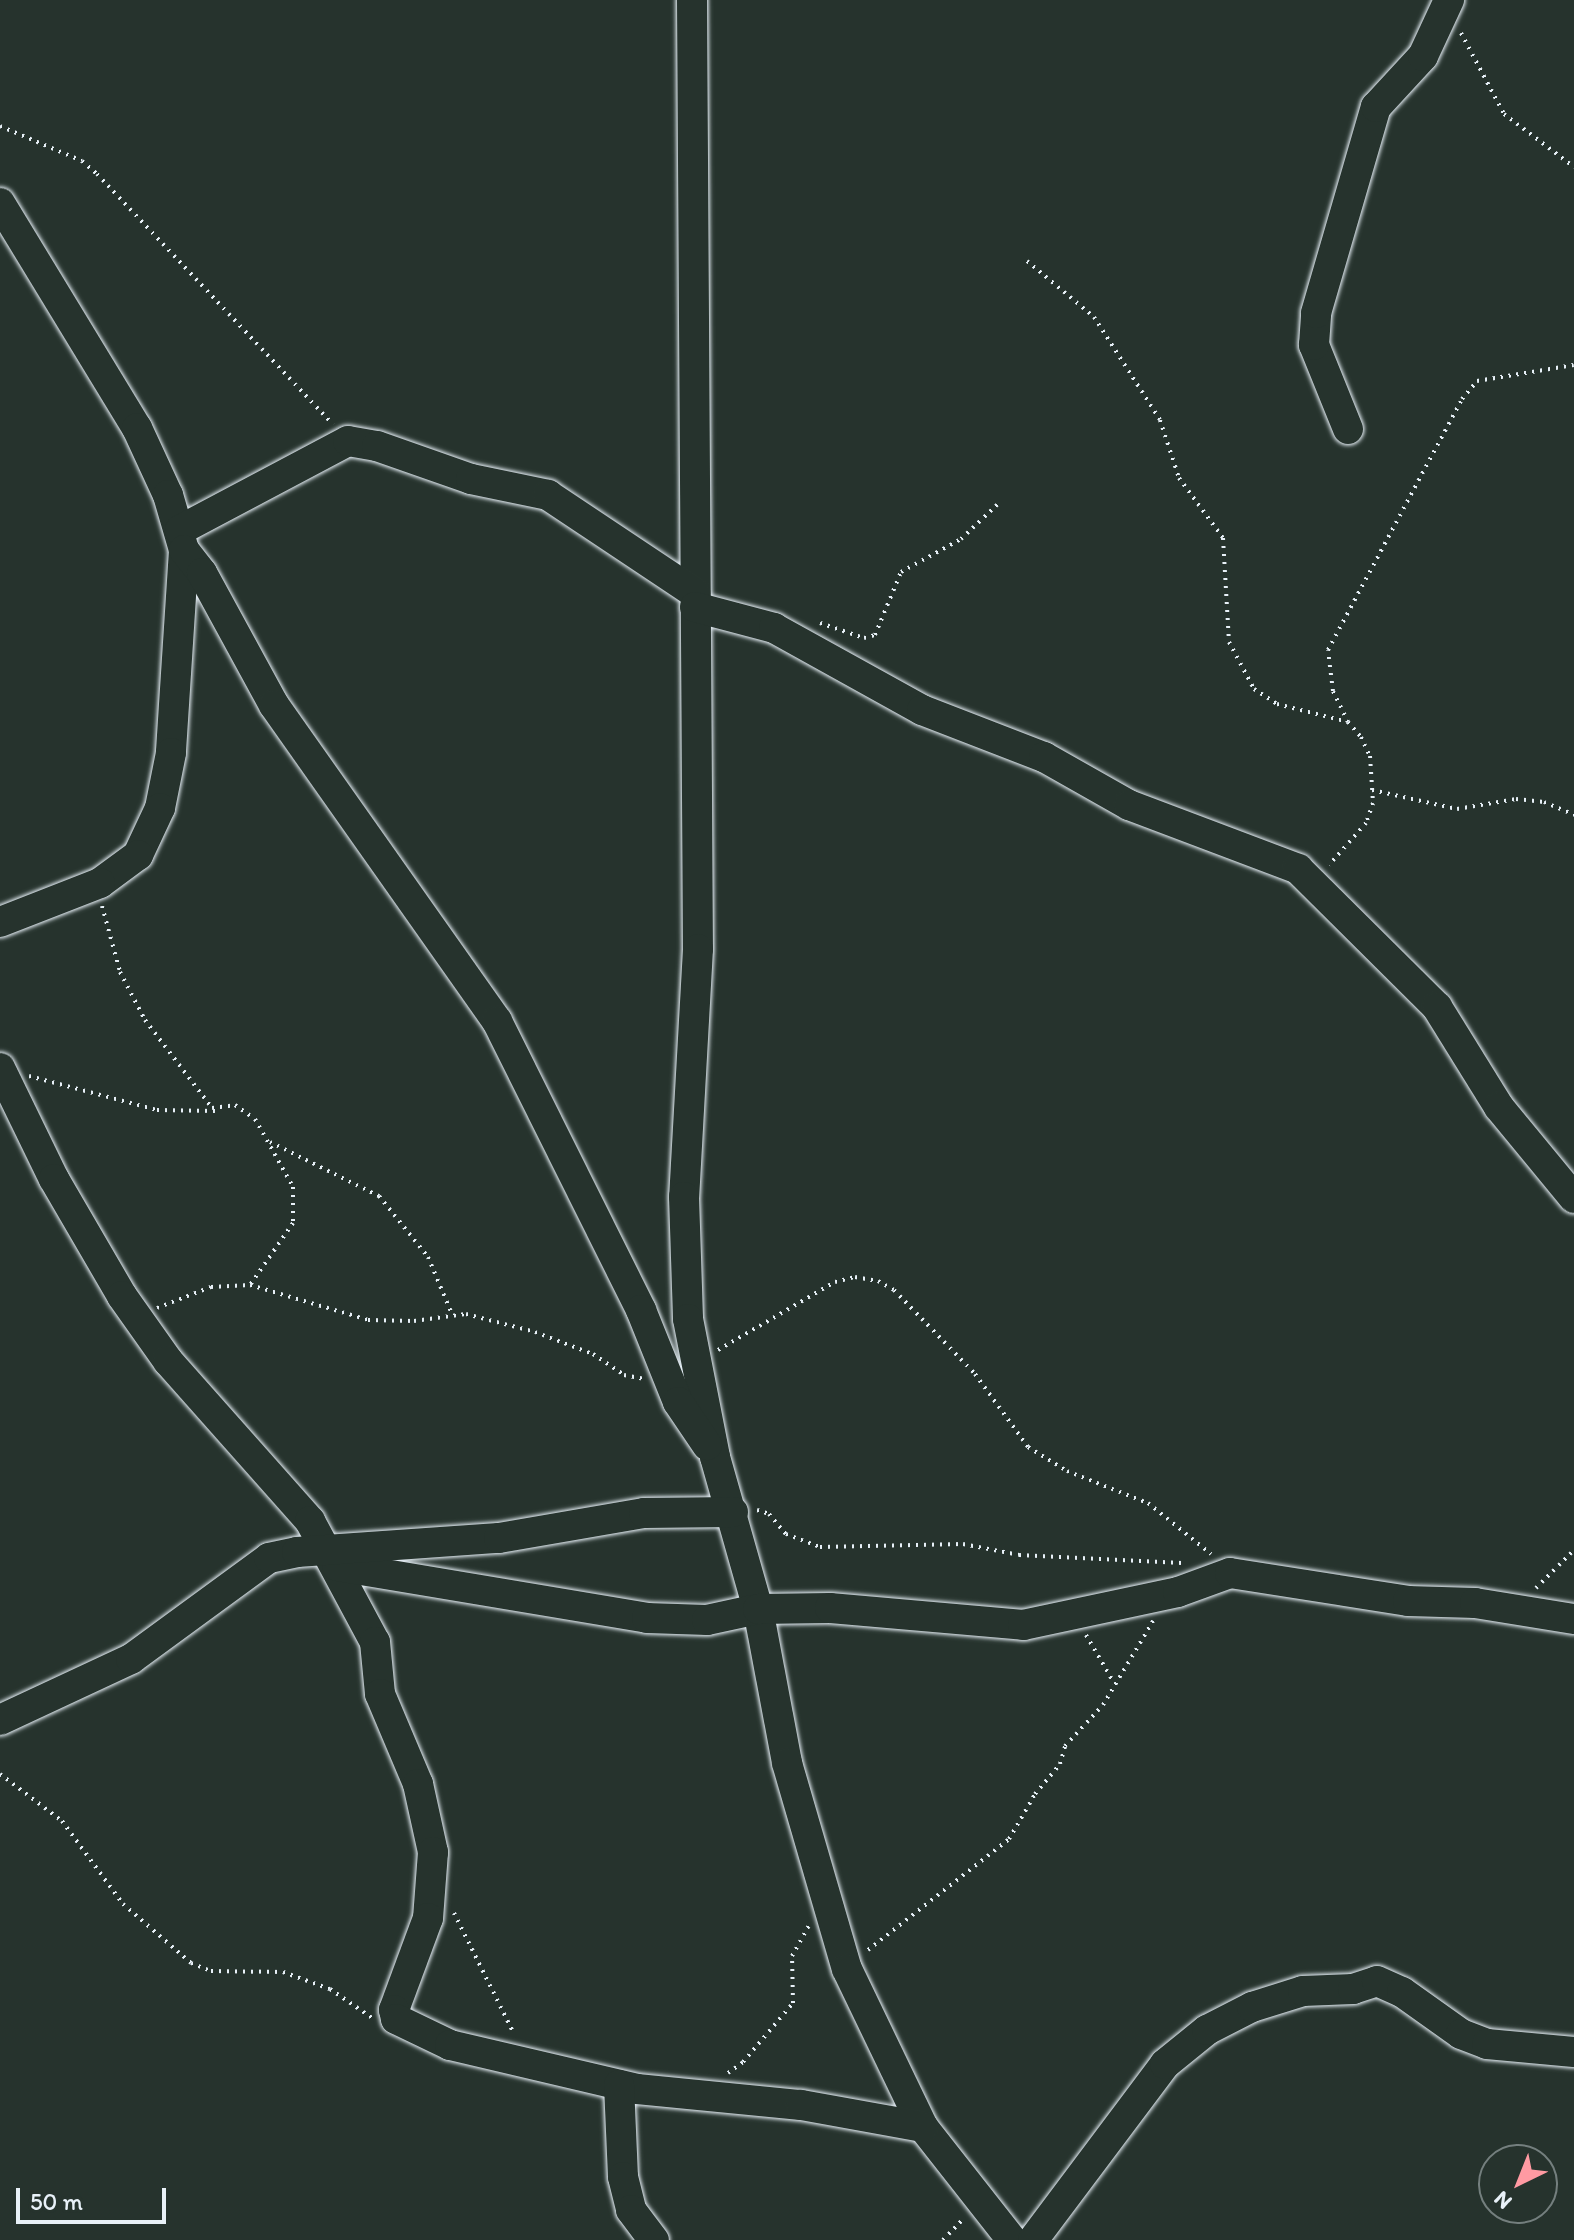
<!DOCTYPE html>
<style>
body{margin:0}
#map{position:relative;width:1574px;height:2240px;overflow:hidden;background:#26332d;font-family:Itim,sans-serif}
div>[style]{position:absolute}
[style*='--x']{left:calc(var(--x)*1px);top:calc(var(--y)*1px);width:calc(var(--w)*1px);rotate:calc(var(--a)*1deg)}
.path>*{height:4px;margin-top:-2px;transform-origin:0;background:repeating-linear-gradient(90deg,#e8f1f8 0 2px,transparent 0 8px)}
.roads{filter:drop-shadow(0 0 2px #e8f1f8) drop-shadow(0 0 2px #e8f1f8)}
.minor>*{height:30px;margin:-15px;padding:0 15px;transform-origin:15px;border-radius:15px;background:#26332d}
span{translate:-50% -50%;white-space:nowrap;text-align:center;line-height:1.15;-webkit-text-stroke:7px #26332d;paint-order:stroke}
.north{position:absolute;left:1478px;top:2144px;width:80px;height:80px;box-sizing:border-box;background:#26332d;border:2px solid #747f7e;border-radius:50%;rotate:223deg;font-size:22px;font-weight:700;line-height:32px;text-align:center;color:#e8f1f8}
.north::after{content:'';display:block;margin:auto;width:28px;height:36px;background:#ff9aa2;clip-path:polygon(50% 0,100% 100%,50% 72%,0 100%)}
.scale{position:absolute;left:16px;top:2188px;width:150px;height:36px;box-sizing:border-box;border:4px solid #e8f1f8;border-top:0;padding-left:10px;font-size:24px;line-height:28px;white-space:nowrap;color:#e8f1f8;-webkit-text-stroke:6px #26332d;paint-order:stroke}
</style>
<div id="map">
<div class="path">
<i style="--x:1461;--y:33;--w:92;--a:62"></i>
<i style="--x:1504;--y:114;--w:88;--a:37.1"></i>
<i style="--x:0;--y:126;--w:89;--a:23.1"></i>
<i style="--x:82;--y:161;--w:20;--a:41"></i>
<i style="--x:97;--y:174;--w:344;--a:46.7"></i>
<i style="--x:1027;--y:261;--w:87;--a:39.9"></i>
<i style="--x:1094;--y:317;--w:122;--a:57.3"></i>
<i style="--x:1160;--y:420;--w:61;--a:71.9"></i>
<i style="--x:1179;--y:478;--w:74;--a:53.7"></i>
<i style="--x:1223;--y:538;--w:104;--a:86.7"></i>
<i style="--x:1229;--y:642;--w:53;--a:62"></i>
<i style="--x:1254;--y:689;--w:27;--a:33"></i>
<i style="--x:1277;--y:704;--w:73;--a:14.2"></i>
<i style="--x:1348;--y:722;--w:20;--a:49"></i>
<i style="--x:1361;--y:737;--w:21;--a:65"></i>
<i style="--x:1370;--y:756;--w:47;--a:86.3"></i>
<i style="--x:1373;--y:803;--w:21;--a:109"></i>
<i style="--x:1366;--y:823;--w:56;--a:131.4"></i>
<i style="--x:820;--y:623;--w:46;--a:18.8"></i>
<i style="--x:864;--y:638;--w:11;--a:-15"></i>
<i style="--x:875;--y:635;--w:68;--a:-67.6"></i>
<i style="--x:901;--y:572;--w:68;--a:-28.8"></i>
<i style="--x:961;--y:539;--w:52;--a:-43.5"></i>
<i style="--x:1348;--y:722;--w:34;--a:-116"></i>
<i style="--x:1333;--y:691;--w:41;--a:-97"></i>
<i style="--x:1328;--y:650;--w:285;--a:-61.9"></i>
<i style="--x:1462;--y:399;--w:23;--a:-50"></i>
<i style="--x:1477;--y:381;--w:98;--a:-9.4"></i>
<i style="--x:1372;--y:790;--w:87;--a:12.6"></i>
<i style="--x:1457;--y:809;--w:60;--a:-9.6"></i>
<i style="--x:1516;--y:799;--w:28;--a:6"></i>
<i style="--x:1544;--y:802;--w:33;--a:23"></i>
<i style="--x:102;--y:906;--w:68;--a:74.7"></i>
<i style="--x:120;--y:972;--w:54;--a:62.5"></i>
<i style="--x:145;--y:1020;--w:111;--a:52.7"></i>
<i style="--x:212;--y:1108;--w:23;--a:-7"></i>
<i style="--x:235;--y:1105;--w:24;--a:35"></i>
<i style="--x:255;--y:1119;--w:78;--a:60.8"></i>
<i style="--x:293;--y:1187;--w:36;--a:90"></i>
<i style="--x:293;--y:1223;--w:75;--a:124.7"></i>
<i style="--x:29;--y:1076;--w:132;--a:14.9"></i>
<i style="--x:157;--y:1110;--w:58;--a:1"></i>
<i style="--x:270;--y:1142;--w:122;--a:26.4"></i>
<i style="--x:379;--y:1196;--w:78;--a:51.2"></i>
<i style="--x:428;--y:1257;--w:62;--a:67.2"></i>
<i style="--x:157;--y:1308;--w:58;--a:-21.3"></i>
<i style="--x:211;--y:1287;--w:39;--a:-3"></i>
<i style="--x:250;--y:1285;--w:123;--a:16.5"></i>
<i style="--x:368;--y:1320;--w:46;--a:1.2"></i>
<i style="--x:414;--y:1321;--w:52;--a:-7.7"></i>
<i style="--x:466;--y:1314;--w:71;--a:14.6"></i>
<i style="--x:535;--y:1332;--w:62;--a:20.8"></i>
<i style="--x:593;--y:1354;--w:37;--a:34"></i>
<i style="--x:624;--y:1375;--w:21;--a:11"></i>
<i style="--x:718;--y:1350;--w:135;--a:-30.2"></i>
<i style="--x:835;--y:1282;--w:21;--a:-14"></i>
<i style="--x:855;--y:1277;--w:23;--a:10"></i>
<i style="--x:878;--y:1281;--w:18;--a:29"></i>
<i style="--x:894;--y:1290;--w:117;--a:46"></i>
<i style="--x:975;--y:1374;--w:90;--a:54"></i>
<i style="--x:1028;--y:1447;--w:46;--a:31.6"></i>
<i style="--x:1067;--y:1471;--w:87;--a:21.6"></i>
<i style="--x:1148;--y:1503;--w:81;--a:39"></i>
<i style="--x:757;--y:1510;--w:13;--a:18"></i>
<i style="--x:769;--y:1514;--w:26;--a:50"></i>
<i style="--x:786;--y:1534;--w:36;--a:21"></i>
<i style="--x:820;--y:1547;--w:143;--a:-1.2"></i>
<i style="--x:963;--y:1544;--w:57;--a:11.1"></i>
<i style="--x:1019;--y:1555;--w:163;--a:2.8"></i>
<i style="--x:1536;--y:1588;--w:54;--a:-45"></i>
<i style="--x:1086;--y:1635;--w:56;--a:59.7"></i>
<i style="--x:0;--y:1774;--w:78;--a:37.2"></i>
<i style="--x:62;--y:1821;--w:103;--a:53.7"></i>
<i style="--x:123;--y:1904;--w:90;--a:40.9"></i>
<i style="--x:191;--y:1963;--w:22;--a:22"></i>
<i style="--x:211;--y:1971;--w:72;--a:0.8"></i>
<i style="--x:283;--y:1972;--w:50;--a:19.9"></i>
<i style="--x:330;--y:1989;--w:51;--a:34.6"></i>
<i style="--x:454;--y:1913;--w:135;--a:63.6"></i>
<i style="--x:868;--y:1950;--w:179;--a:-38.2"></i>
<i style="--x:1009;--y:1839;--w:52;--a:-60"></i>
<i style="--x:1035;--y:1794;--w:39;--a:-50"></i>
<i style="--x:1060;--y:1764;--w:19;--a:-74"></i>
<i style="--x:1065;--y:1746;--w:56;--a:-47.2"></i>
<i style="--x:1103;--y:1705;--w:98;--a:-59.2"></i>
<i style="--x:728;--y:2073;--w:19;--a:-36"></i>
<i style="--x:743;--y:2062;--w:77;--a:-49.7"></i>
<i style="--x:793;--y:2003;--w:47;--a:-91.2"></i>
<i style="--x:792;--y:1956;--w:35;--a:-61"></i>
<i style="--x:943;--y:2240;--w:30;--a:-46"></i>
</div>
<div class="roads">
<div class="minor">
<i style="--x:692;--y:0;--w:949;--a:89.64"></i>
<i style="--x:698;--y:949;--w:248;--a:93.2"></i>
<i style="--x:684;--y:1197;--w:122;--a:88.1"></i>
<i style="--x:688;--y:1319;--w:141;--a:78.9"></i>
<i style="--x:715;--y:1457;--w:158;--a:74.2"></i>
<i style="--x:758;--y:1609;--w:157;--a:79.3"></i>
<i style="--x:787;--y:1763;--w:215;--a:73.8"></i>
<i style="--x:847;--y:1969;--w:175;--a:64.3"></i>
<i style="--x:923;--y:2127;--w:144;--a:51.8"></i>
<i style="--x:0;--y:203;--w:263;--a:58.7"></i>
<i style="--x:137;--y:428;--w:74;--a:65.2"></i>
<i style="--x:168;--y:495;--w:57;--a:73.8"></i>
<i style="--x:184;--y:550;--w:203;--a:93.7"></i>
<i style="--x:171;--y:753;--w:56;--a:101.3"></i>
<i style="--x:160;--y:808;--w:52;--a:115.1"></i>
<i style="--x:138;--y:855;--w:47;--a:143.6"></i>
<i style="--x:100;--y:883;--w:107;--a:158.7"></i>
<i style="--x:1348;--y:429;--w:91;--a:-112"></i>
<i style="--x:1314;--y:345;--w:32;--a:-86"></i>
<i style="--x:1316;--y:313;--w:215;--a:-73.8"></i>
<i style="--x:1376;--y:107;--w:69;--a:-47.3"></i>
<i style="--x:1423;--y:56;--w:62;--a:-65.1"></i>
<i style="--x:180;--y:530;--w:190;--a:-27.9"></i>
<i style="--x:348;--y:441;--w:29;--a:10"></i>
<i style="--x:377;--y:446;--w:100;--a:19.3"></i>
<i style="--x:471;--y:479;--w:79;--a:11.7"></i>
<i style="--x:548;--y:495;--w:177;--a:33.7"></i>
<i style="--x:184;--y:550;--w:29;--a:52"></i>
<i style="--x:202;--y:573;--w:150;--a:61.4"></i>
<i style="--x:274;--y:705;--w:387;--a:54.8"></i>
<i style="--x:497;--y:1021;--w:323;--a:63.5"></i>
<i style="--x:641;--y:1310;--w:99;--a:68.1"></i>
<i style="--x:678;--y:1402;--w:52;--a:56"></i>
<i style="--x:695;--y:607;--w:82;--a:14.9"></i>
<i style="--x:774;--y:628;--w:169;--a:29"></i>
<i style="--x:922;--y:710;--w:131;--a:21.1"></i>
<i style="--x:1044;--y:757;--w:98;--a:29.5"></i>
<i style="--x:1129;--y:805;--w:181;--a:20.7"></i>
<i style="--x:1298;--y:869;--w:196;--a:44.8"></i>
<i style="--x:1437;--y:1007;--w:118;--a:58.2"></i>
<i style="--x:1499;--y:1107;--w:118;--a:50.5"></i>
<i style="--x:0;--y:1068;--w:123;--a:64.1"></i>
<i style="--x:54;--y:1179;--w:135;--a:59.8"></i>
<i style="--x:122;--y:1296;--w:80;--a:54.7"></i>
<i style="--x:168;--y:1361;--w:214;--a:48.4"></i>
<i style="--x:310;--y:1521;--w:137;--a:61.8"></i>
<i style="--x:375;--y:1642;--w:52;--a:84.5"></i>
<i style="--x:380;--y:1694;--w:98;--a:67.1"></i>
<i style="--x:418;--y:1784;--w:70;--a:77.6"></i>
<i style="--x:433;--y:1852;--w:66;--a:94.3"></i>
<i style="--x:428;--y:1918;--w:98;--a:110.3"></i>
<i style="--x:394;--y:2010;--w:9;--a:77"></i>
<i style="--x:396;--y:2019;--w:60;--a:25.7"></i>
<i style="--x:450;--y:2045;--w:192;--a:13.2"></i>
<i style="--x:637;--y:2089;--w:165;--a:5.6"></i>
<i style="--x:801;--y:2105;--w:124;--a:10.2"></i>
<i style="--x:337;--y:1566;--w:314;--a:9.5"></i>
<i style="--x:647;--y:1618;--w:60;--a:1.9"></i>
<i style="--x:707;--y:1620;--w:52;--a:-12.2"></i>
<i style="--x:758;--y:1609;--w:72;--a:-0.8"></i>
<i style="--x:830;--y:1608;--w:194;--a:5"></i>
<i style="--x:1023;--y:1625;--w:158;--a:-12"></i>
<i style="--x:1178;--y:1592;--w:55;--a:-20.1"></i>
<i style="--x:1230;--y:1573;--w:180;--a:8.9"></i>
<i style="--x:1408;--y:1601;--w:67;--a:1.7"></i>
<i style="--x:1475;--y:1603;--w:100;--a:9.2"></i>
<i style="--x:0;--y:1720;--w:145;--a:-25"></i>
<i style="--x:131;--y:1659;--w:171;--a:-36.2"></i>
<i style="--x:269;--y:1558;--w:29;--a:-12"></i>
<i style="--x:297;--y:1552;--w:202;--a:-4"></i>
<i style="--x:499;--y:1538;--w:147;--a:-9.8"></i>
<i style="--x:644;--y:1513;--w:89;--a:-0.6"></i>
<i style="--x:619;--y:2085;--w:92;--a:87.5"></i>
<i style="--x:623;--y:2177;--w:34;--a:76"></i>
<i style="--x:631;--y:2210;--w:38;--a:53"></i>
<i style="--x:1033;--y:2240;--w:220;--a:-53.1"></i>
<i style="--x:1165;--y:2064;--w:54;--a:-39"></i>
<i style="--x:1207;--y:2030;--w:51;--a:-27.1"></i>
<i style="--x:1252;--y:2007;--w:53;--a:-17.4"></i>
<i style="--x:1303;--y:1991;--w:50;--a:-2.3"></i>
<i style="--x:1353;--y:1989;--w:25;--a:-18"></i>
<i style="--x:1377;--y:1981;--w:27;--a:24"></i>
<i style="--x:1402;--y:1992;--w:72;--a:35.4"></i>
<i style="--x:1461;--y:2034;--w:28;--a:21"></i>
<i style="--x:1487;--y:2044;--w:87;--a:5.3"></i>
</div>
</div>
<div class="north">N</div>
<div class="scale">50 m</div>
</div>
